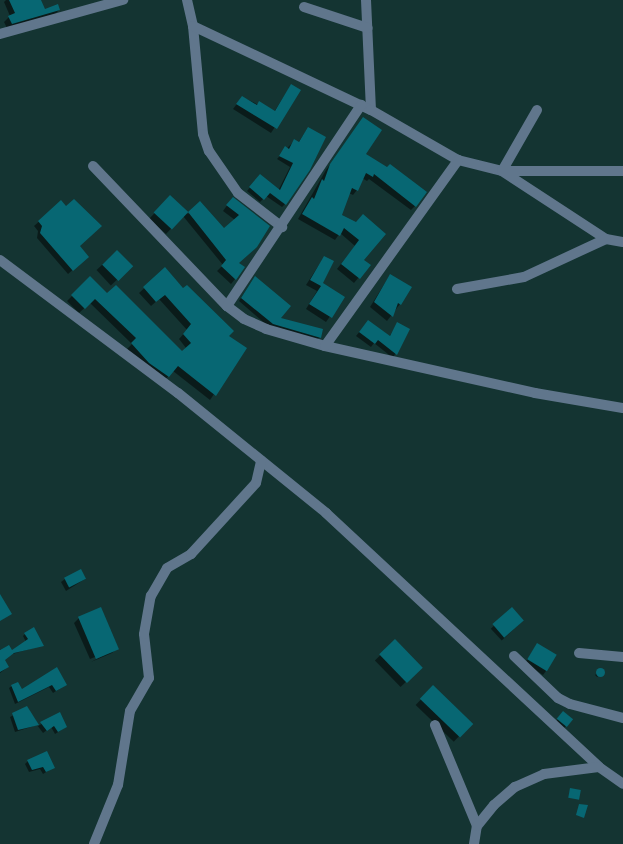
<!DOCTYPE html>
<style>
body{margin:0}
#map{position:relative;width:623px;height:844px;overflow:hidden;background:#143432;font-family:"PT Sans",sans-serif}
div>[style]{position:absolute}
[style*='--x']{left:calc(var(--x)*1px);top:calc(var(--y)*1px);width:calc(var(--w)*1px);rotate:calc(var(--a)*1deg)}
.shadow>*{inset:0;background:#0007;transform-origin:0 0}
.building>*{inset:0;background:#076773;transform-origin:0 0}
.round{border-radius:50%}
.street>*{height:10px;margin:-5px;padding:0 5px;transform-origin:5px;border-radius:5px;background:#60768c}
span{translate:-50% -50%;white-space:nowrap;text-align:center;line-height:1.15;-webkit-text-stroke:5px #092a28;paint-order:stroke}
</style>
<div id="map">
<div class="shadow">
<i style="clip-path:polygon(6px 0,40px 0,44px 10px,59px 10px,54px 15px,7px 28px,4px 22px,10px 16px,4px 2px)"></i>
<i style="clip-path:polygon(291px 85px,299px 90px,271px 133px,233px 109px,242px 97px,274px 112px)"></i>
<i style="clip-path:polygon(363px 119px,364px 154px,415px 206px,411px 210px,369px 179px,367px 181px,362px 178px,357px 190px,353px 195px,349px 193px,341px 215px,355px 224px,363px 216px,362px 260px,369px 265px,354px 283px,337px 269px,355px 246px,340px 233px,335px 240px,298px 219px,326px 170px)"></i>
<i style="clip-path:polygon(308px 128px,285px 204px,282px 207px,266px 196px,260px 202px,247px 191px,257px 179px,278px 191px,290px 167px,277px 159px,294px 141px,298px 143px)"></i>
<i style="clip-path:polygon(170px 197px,188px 214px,200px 202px,224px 230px,235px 220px,223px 211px,228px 204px,268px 227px,238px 263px,235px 279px,231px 284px,217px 271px,223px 265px,183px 216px,166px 234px,149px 219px)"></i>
<i style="clip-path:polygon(61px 202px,83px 261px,68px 274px,37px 238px,38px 231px,34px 226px)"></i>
<i style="left:117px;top:251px;width:21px;height:28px;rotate:47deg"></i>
<i style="clip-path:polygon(324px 257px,321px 284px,343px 298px,326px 322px,306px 309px,317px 291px,306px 285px)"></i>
<i style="clip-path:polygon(165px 269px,228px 337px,245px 348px,210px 400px,173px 371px,163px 382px,144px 368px,127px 349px,132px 344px,90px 303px,79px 313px,67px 301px,90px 278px,107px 295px,182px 352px,186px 348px,179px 339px,187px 330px,159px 299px,151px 306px,139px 293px)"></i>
<i style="clip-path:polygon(390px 275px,400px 304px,387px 321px,370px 307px)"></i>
<i style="clip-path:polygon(252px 281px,279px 318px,320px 337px,316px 340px,269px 327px,239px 301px)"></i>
<i style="clip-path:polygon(397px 324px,408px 329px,393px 358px,374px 343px,371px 347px,356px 336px,365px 325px,389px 337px)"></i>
<i style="clip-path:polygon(65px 579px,85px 579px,66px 591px,61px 582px)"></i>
<i style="left:512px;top:609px;width:16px;height:29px;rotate:47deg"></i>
<i style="clip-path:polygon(79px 618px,117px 648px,112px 653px,91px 662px,113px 650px,90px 659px,74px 623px)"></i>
<i style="clip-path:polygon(25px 634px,43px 645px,9px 655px,4px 660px,8px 667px,0 673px,0 650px,8px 646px,11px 652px,26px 642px,23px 636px)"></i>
<i style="left:395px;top:641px;width:37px;height:28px;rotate:46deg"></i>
<i style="clip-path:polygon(537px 644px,546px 671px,543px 675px,525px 663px)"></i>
<i style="clip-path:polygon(56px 669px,62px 687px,53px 693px,49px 687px,15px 704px,9px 688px,12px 686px,22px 691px)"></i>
<i style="clip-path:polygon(600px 670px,603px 673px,597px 677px,595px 675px)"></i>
<i style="left:433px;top:687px;width:53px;height:25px;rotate:44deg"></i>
<i style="clip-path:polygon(27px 708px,38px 726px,59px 714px,66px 727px,55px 734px,51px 727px,43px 733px,37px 725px,15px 732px,10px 717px)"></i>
<i style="clip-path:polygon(560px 716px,566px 726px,562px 730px,555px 723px)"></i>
<i style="clip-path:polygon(28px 761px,54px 767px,43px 774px,40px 769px,29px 772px,25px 764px)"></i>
</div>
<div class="building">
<i style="clip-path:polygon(9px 0,41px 0,45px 9px,58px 4px,60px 10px,12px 24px,8px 16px,15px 13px)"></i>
<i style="clip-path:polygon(291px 84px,301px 90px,277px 129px,236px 104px,242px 96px,257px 105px,259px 101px,275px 111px)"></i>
<i style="clip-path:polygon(363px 117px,382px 130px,366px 154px,387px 167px,390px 164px,427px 192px,416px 207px,374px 174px,373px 177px,366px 173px,358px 191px,352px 188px,342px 215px,356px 222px,363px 214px,386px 234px,364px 260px,371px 265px,360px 279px,341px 264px,359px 240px,344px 228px,340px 236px,302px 214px,312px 197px,314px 199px,322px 179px,324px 181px,330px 164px)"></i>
<i style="clip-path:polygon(308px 127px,326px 137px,310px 170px,286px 205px,270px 193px,264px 200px,249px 187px,260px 174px,280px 190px,293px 163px,279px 156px,285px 146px,289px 149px,294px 139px,299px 142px)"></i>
<i style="left:170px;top:195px;width:25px;height:24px;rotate:43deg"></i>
<i style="clip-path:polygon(233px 197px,270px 226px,257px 247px,239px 263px,245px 267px,236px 280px,221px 266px,226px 260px,188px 212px,200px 201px,224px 228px,239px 215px,226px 205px)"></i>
<i style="clip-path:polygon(74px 199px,102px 226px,80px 246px,89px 257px,73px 271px,40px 233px,42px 226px,38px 221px,61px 200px,66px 206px)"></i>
<i style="left:117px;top:250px;width:23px;height:21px;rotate:45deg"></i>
<i style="clip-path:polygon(324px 256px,334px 261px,323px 283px,345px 297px,332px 318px,309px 304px,321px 286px,310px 280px)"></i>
<i style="clip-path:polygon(165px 267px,183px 288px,187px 285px,234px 331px,229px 336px,247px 348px,216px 396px,178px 366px,169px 377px,149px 363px,131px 343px,136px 338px,95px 299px,85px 309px,71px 295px,90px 276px,107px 293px,116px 285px,182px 351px,191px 343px,183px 334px,191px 324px,165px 295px,156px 302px,143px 287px)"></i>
<i style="clip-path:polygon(390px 274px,412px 287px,401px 305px,398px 303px,393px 317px,374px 302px)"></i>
<i style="clip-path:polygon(255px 276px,291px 306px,281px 318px,323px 329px,321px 338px,273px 324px,241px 298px)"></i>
<i style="clip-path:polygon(368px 320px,390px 336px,397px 322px,410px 329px,397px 355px,378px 340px,375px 344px,359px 332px)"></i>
<i style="left:81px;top:569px;width:11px;height:19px;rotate:63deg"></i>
<i style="clip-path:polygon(0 594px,12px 614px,0 621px)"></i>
<i style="left:101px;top:607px;width:46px;height:25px;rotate:67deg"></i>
<i style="left:512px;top:607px;width:18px;height:26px;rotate:49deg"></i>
<i style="clip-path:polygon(34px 627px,44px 646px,14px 653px,5px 660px,9px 667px,0 672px,0 650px,9px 645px,12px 650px,28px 639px,24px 633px)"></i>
<i style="left:395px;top:639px;width:40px;height:22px;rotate:46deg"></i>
<i style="left:537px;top:643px;width:23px;height:19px;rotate:31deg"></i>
<i style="clip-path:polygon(57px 667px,67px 685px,56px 691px,52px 685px,18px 702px,11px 685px,18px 682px,22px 689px)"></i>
<i class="round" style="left:595.5px;top:667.5px;width:9px;height:9px"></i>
<i style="left:433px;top:685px;width:56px;height:19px;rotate:44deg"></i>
<i style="clip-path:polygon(27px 706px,39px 725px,18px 730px,12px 713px)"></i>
<i style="left:563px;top:711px;width:13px;height:10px;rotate:39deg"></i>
<i style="clip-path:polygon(60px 712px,67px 727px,58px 732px,54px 726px,47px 731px,40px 722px)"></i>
<i style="clip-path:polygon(47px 751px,55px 768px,46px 772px,43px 767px,32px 770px,27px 760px)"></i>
<i style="left:570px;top:788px;width:11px;height:10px;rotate:10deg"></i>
<i style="clip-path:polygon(579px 804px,588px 805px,584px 818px,576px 815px)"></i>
</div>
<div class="street">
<i style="--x:187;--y:0;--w:27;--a:77"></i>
<i style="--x:193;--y:26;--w:108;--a:84.7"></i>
<i style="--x:203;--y:134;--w:18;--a:71"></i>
<i style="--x:209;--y:151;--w:51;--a:55.4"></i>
<i style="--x:238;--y:193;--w:56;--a:37.7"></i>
<i style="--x:366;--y:0;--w:110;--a:87.4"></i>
<i style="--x:304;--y:7;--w:67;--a:18.2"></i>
<i style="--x:193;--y:26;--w:197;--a:25.3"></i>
<i style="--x:371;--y:110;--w:100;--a:29.9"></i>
<i style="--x:458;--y:160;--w:45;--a:14"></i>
<i style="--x:502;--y:171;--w:124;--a:33.2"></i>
<i style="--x:606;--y:239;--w:17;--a:10"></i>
<i style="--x:0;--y:34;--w:128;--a:-15.5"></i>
<i style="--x:537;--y:110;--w:70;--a:119.8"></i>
<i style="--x:502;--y:171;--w:121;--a:0"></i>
<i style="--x:93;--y:166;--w:194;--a:46.3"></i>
<i style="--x:227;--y:306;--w:21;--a:37"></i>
<i style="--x:244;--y:319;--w:24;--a:24"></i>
<i style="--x:266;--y:329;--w:61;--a:16.1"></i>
<i style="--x:325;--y:346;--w:215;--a:12.6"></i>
<i style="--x:535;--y:393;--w:89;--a:9.7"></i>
<i style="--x:0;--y:260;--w:222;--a:36.8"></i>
<i style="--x:178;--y:393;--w:191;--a:39"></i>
<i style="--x:326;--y:513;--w:373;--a:42.9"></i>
<i style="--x:599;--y:767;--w:29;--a:35"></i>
<i style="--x:457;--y:289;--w:68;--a:-10.2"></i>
<i style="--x:524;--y:277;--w:90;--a:-24.9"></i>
<i style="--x:227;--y:306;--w:242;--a:-56.3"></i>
<i style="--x:325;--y:346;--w:229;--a:-54.4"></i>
<i style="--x:579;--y:653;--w:44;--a:5.2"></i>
<i style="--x:514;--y:656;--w:61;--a:43.7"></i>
<i style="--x:558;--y:698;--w:13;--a:27"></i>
<i style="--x:570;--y:704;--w:55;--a:14.8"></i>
<i style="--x:435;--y:725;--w:109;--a:67.4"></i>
<i style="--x:94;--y:844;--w:64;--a:-67.9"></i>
<i style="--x:118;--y:785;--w:75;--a:-80.8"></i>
<i style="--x:130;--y:711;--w:38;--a:-60"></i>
<i style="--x:149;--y:678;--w:44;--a:-96.5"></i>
<i style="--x:144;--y:634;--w:39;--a:-80"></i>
<i style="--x:151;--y:596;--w:32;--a:-60"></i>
<i style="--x:167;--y:568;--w:28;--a:-30"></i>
<i style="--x:191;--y:554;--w:96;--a:-47.5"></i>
<i style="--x:256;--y:483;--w:23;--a:-77"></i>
<i style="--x:474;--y:844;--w:18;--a:-81"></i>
<i style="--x:477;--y:826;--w:27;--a:-51"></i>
<i style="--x:494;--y:805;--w:28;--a:-41"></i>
<i style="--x:515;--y:787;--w:32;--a:-24"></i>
<i style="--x:544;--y:774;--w:55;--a:-7.3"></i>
</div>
</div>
